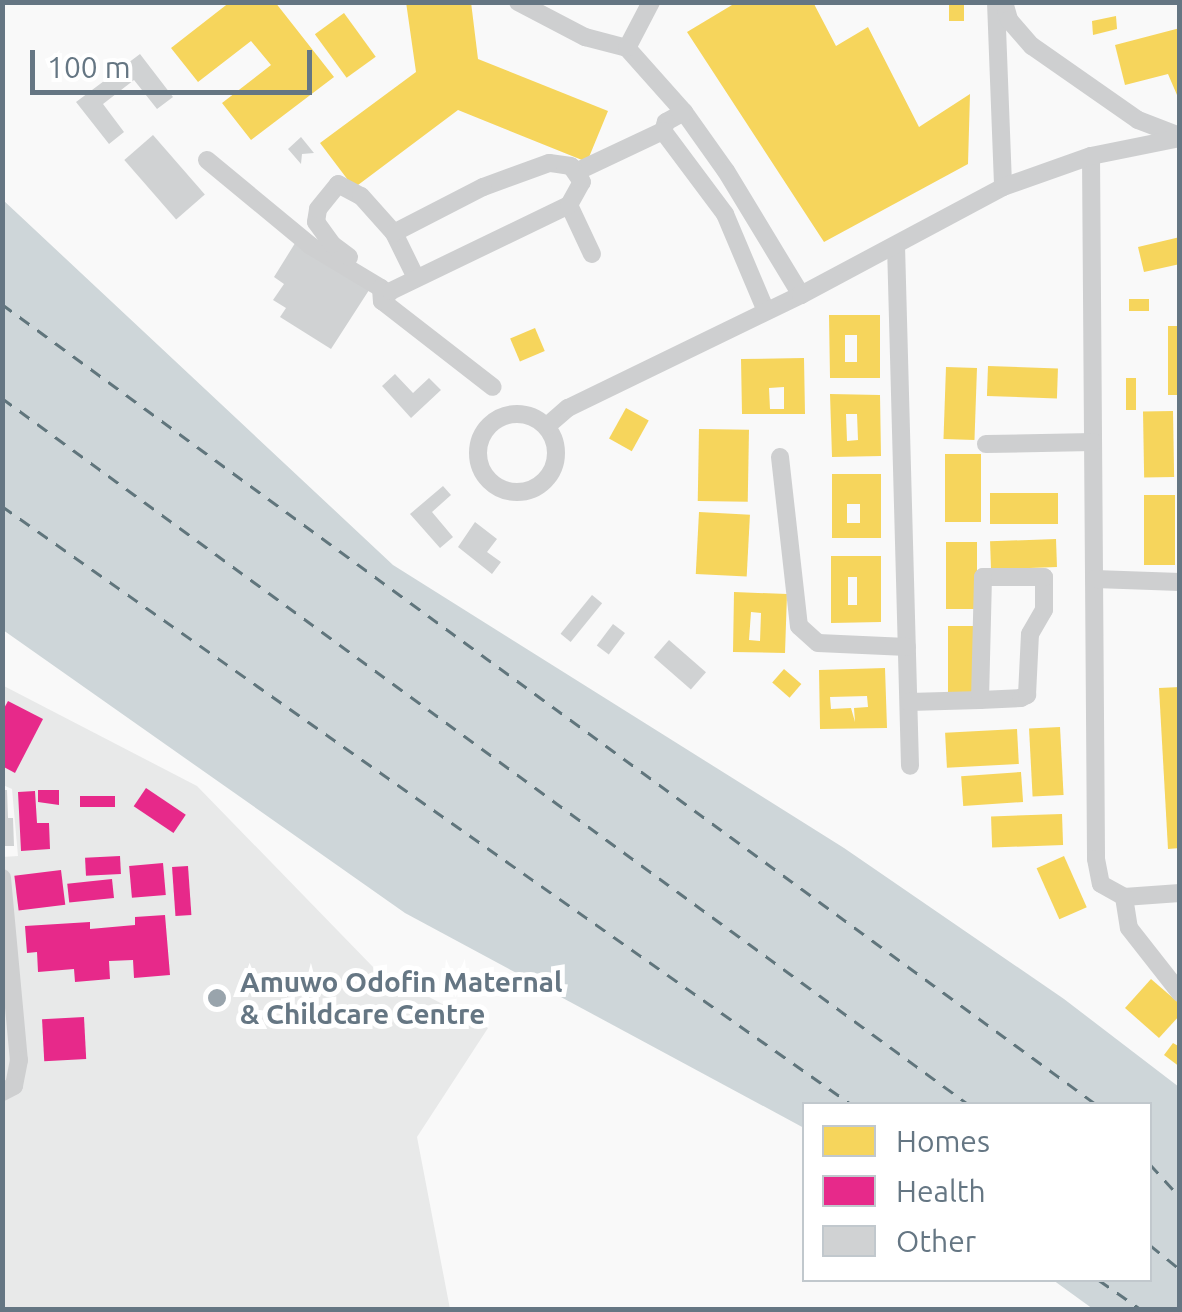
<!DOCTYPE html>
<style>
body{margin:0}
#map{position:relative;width:1182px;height:1312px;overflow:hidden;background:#f9f9f9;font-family:Ubuntu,sans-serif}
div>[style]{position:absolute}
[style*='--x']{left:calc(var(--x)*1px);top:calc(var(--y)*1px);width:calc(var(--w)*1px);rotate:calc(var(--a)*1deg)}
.built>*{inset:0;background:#e8e9e9}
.water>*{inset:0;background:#ced6d9}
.homes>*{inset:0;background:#f6d55c;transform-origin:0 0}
.health>*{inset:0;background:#e7298a;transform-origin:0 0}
.ferry>*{height:2.5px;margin-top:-1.25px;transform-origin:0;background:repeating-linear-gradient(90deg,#60757c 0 12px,transparent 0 22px)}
.building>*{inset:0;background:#d0d2d3;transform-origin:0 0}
.minor>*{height:18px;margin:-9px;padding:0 9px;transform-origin:9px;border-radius:9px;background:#cecfd0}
.minor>.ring{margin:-9px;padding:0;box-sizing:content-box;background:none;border:18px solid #cecfd0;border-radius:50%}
.dots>*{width:28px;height:28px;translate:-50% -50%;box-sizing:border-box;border:5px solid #fff;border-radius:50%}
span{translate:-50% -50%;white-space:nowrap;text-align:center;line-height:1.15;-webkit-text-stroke:10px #fff;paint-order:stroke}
.poi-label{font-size:28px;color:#657683;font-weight:700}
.left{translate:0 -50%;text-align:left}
.frame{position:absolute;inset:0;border:5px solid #657683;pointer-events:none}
.legend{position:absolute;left:802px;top:1102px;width:350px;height:180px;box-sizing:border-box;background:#fff;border:2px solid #c1c8cd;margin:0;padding:12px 18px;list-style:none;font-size:30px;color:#657683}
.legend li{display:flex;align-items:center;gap:20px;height:50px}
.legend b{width:50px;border:2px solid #c1c8cd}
.scale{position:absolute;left:30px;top:50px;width:282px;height:45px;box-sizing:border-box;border:5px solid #657683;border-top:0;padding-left:12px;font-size:30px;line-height:35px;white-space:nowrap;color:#657683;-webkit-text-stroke:8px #fff;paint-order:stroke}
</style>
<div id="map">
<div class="built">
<i style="clip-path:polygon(2px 685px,197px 786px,374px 968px,488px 1028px,417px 1137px,450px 1309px,3px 1309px,2px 857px,18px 856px,12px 789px,3px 785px)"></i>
</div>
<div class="water">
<i style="clip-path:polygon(3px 200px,393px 565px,844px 848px,1064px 999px,1179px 1087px,1179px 1309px,1093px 1309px,1053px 1280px,1150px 1280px,1150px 1104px,804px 1104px,804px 1128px,405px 913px,3px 630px)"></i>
</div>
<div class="homes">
<i style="clip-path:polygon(230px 2px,275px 2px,334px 77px,251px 140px,222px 103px,271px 65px,251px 41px,198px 82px,171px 48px)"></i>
<i style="clip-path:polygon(406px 2px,471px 2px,478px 59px,608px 111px,587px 162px,458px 110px,354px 188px,320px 143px,416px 72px)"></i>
<i style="clip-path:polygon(737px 2px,813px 2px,836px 46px,868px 27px,919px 127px,970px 94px,968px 164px,824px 242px,687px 32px)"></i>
<i style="left:949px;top:2px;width:15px;height:19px"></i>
<i style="left:344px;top:13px;width:54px;height:36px;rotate:54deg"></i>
<i style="clip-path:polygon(1116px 16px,1117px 29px,1093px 35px,1092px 21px)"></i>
<i style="clip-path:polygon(1180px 28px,1180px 102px,1168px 74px,1125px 85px,1115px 45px)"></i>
<i style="clip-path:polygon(1180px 237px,1180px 264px,1144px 272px,1138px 247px)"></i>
<i style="left:1129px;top:299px;width:20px;height:12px"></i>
<i style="clip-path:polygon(evenodd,829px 315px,880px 315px,880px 378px,830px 378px,829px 315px,845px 335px,857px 335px,857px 362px,845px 362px,845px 335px)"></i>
<i style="left:1168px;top:326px;width:12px;height:69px"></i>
<i style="left:535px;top:328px;width:25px;height:27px;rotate:67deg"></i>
<i style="clip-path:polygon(evenodd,804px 358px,805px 414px,742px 414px,741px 359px,804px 358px,784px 387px,784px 409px,770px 409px,769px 388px,784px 387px)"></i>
<i style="left:988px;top:366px;width:70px;height:30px;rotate:2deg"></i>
<i style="left:946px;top:367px;width:31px;height:72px;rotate:2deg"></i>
<i style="left:1126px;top:378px;width:10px;height:32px"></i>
<i style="clip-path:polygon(evenodd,830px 394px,880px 395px,881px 456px,832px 457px,830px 394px,846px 414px,857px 414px,858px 440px,847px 441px,846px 414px)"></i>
<i style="left:626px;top:408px;width:26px;height:35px;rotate:29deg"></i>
<i style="left:1173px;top:411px;width:66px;height:30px;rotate:89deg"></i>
<i style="left:699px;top:429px;width:50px;height:72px;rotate:1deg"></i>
<i style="left:945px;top:454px;width:36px;height:68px"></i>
<i style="clip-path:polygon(evenodd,832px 474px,881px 474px,881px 538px,832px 538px,832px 474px,847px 504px,860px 504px,860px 523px,847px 523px,847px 504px)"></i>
<i style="left:1058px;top:493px;width:31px;height:68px;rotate:90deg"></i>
<i style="left:1175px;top:495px;width:70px;height:31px;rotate:90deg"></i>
<i style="left:699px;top:512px;width:51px;height:62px;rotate:3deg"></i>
<i style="left:1056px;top:539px;width:28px;height:66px;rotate:88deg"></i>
<i style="left:946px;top:542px;width:31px;height:67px"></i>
<i style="clip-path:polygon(evenodd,831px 556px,881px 556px,881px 622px,831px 623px,831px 556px,848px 577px,857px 577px,857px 605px,848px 605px,848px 577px)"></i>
<i style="clip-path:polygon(evenodd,734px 592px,787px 594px,785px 653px,733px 652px,734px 592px,751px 612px,761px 613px,760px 641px,749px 640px,751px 612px)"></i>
<i style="left:948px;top:626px;width:30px;height:71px"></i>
<i style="clip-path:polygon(evenodd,885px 668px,887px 728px,820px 729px,819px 670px,885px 668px,867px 696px,868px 707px,854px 708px,855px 722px,851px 708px,831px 709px,830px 697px,867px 696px)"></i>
<i style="left:784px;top:669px;width:23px;height:18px;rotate:41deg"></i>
<i style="clip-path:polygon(1180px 687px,1180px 848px,1168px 849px,1159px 688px)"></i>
<i style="left:1060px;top:727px;width:68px;height:31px;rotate:87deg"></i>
<i style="left:1017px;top:729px;width:35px;height:72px;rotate:87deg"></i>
<i style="left:1021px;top:772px;width:30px;height:60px;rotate:86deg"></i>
<i style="left:1062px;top:814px;width:31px;height:71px;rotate:88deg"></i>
<i style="left:1064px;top:856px;width:56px;height:30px;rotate:66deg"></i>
<i style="clip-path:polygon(1151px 979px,1180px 1004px,1180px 1015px,1159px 1038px,1125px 1008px)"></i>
<i style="clip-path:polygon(1173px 1043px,1180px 1047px,1180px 1067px,1164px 1055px)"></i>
</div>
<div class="health">
<i style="clip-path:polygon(8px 701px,43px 719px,15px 773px,2px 766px,2px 712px)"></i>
<i style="left:146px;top:788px;width:48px;height:22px;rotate:34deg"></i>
<i style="clip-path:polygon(38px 790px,59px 790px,59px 805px,38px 802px)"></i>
<i style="clip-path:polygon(35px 791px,37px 823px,49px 823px,50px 849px,21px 851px,18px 792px)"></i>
<i style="left:80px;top:796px;width:35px;height:11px"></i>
<i style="left:120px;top:856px;width:18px;height:35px;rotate:87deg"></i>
<i style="left:163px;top:863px;width:32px;height:34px;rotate:85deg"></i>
<i style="left:188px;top:866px;width:49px;height:16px;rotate:86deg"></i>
<i style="left:61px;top:870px;width:35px;height:47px;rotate:83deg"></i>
<i style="left:112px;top:879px;width:19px;height:45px;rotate:84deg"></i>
<i style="clip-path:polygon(165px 915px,170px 975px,134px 978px,133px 960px,109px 961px,110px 979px,75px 982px,74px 969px,38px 972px,37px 952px,27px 953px,25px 926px,90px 922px,90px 929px,135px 925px,135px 917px)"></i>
<i style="left:84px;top:1017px;width:42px;height:42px;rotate:87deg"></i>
</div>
<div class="ferry">
<i style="--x:2;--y:304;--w:1355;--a:36.18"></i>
<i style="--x:2;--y:398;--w:1196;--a:36.16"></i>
<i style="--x:2;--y:506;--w:1038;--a:35.16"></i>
<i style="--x:1150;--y:1164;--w:45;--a:47.7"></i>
<i style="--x:1150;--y:1245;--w:38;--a:39"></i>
<i style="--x:1099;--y:1280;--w:52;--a:34.9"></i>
</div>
<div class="building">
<i style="clip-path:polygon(140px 54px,173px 97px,157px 109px,134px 80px,103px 104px,124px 132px,109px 144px,76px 102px)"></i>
<i style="left:153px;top:135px;width:79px;height:38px;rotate:49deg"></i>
<i style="clip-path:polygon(301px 137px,314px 153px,302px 154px,301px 164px,288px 149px)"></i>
<i style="clip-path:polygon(297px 240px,371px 287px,331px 349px,280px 317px,286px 308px,273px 300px,284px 284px,274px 277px)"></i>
<i style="clip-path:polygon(395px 374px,413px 393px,429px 378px,441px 390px,411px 418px,382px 386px)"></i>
<i style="clip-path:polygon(443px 486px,451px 495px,432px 512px,453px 537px,440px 548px,410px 514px)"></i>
<i style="clip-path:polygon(475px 522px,497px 539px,487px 552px,501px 562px,492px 574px,458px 547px)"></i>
<i style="left:592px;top:595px;width:13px;height:50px;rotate:39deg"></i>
<i style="left:613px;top:624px;width:15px;height:27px;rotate:37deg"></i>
<i style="left:669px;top:640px;width:49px;height:23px;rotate:41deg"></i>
<i style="clip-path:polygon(2px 790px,7px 790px,8px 818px,13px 818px,14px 846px,2px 846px)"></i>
</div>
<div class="minor">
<i style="--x:518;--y:2;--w:76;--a:27.6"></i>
<i style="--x:585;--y:37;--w:43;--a:14.7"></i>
<i style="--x:627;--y:48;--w:86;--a:48.3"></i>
<i style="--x:684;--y:112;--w:72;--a:54.6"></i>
<i style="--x:726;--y:171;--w:145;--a:58.8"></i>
<i style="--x:996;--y:2;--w:185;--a:87.8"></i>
<i style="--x:1004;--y:2;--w:19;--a:74"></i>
<i style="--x:1009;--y:20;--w:35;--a:49"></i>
<i style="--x:1032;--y:46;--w:129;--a:34.9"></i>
<i style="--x:1138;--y:120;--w:45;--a:20.9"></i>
<i style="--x:627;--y:48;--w:52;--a:-62.4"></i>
<i style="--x:684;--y:112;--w:21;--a:151"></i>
<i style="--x:666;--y:122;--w:9;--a:108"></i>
<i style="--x:663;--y:131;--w:104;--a:53.2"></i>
<i style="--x:725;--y:214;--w:105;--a:67.1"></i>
<i style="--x:1091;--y:156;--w:703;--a:89.59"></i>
<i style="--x:1096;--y:859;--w:25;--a:79"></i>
<i style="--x:1101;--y:884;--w:26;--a:29"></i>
<i style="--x:1124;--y:897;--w:56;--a:-4.1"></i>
<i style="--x:207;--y:160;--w:135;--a:39.6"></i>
<i style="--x:311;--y:246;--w:82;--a:31"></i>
<i style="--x:381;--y:288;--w:13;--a:86"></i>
<i style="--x:382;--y:301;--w:140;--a:37.8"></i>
<i style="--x:578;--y:171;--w:94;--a:-25.2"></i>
<i style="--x:569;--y:205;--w:54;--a:64.9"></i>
<i style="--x:896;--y:245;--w:521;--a:88.46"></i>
<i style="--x:349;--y:257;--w:21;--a:-143"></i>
<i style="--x:332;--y:244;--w:27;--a:-126"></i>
<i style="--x:316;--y:222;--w:13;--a:-81"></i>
<i style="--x:318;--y:209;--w:32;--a:-51"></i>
<i style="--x:338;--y:184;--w:26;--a:28"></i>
<i style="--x:361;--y:196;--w:50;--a:48.3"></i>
<i style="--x:394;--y:233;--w:50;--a:63.9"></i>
<i style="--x:382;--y:301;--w:13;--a:-48"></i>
<i style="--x:391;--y:291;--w:198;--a:-25.8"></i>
<i style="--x:569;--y:205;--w:26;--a:-61"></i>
<i style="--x:582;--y:182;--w:19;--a:-125"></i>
<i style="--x:571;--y:166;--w:22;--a:-172"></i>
<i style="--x:549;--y:163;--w:70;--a:160"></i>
<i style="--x:483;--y:187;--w:100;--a:152.7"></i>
<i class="ring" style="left:478px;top:414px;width:60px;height:60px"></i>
<i style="--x:547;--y:426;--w:28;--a:-41"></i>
<i style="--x:568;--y:408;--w:259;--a:-25.9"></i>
<i style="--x:801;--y:295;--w:229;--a:-28.1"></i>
<i style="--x:1003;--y:187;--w:93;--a:-19.4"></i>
<i style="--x:1091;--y:156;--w:91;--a:-11.4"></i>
<i style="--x:986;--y:444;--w:107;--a:-1.1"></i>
<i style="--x:780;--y:457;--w:170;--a:83.6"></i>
<i style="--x:799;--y:626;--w:25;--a:42"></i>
<i style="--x:818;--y:643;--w:89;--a:2.6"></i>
<i style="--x:1095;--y:579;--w:85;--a:2"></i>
<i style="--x:909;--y:702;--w:71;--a:-1.6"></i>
<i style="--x:980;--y:700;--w:41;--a:-2.8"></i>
<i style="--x:1021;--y:698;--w:7;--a:-27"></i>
<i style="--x:1027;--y:695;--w:61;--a:-87.2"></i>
<i style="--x:1030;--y:634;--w:28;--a:-60"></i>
<i style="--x:1044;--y:610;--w:33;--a:-90"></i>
<i style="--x:1044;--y:577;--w:61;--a:180"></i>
<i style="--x:983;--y:577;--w:123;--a:91.4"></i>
<i style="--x:2;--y:878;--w:183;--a:84.7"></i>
<i style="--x:19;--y:1060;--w:26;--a:101"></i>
<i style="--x:14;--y:1086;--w:13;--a:153"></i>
<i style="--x:1124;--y:897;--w:31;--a:81"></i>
<i style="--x:1129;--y:928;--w:83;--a:51.9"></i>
</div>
<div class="dots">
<i style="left:217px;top:998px;background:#99a4ac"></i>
</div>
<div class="poi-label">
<span class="left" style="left:240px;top:998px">Amuwo Odofin Maternal<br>&amp; Childcare Centre</span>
</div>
<div class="frame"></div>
<ul class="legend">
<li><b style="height:28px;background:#f6d55c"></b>Homes</li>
<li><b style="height:28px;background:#e7298a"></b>Health</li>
<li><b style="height:28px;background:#d0d2d3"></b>Other</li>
</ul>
<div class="scale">100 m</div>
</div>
